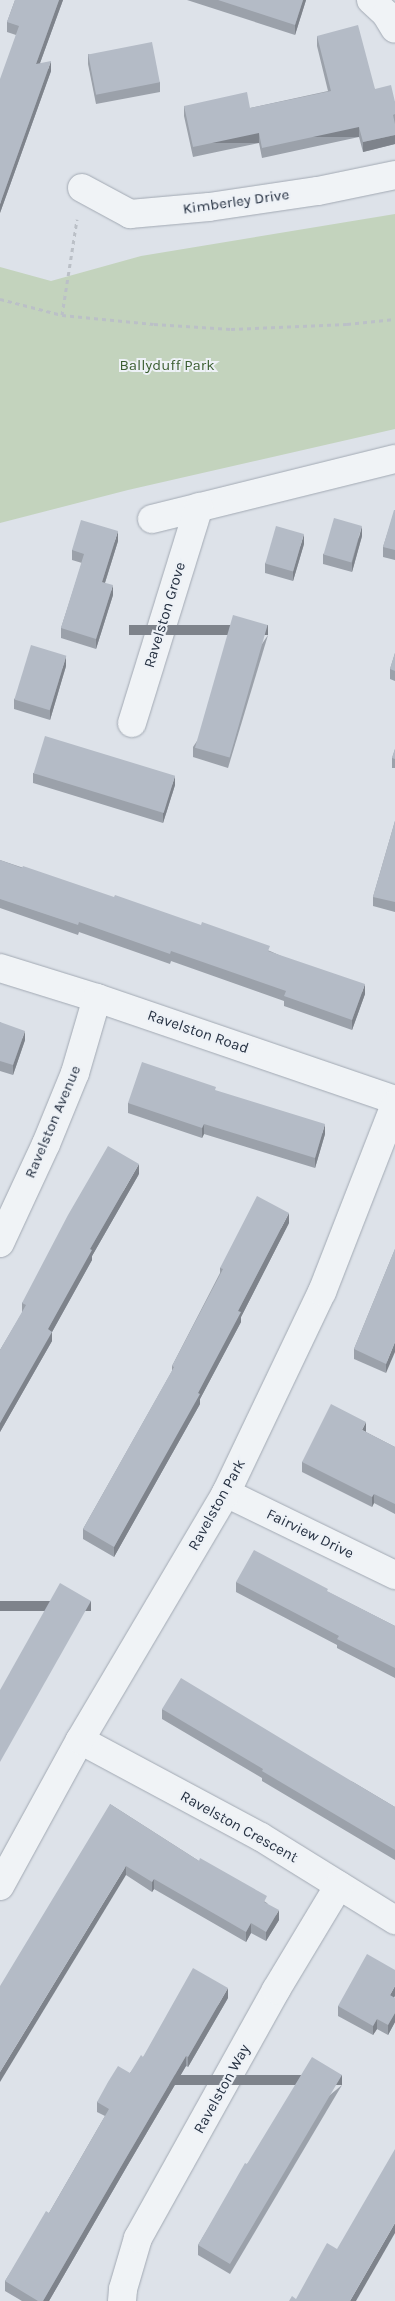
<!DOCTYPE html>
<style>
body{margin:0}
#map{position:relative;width:395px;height:2301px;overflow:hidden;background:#dde2e9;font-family:Karla,sans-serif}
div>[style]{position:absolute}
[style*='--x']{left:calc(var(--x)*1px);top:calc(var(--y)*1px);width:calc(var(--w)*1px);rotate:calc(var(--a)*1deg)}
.green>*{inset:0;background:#c3d3bd}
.path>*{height:3px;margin-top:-1.5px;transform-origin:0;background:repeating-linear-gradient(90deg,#bbc0c7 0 4px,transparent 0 8px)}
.roads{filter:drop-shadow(0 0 1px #a2a9b3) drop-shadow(0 0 1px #a2a9b3)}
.street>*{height:28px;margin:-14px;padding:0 14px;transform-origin:14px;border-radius:14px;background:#f0f3f6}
.wall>*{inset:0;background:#9ba1aa}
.shaded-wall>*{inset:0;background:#7e838b;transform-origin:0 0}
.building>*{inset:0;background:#b4bbc6;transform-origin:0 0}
span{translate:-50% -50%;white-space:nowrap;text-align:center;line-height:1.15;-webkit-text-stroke:4px #edf1f6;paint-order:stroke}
.street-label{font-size:15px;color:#253041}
.park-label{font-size:15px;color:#3b5e31}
</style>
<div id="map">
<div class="green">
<i style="clip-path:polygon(395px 214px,395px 429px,128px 490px,0 523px,0 267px,51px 281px,141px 256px)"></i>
</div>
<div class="path">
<i style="--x:0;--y:299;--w:64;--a:14.5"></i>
<i style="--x:62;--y:315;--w:92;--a:5.6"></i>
<i style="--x:154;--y:324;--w:77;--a:3.7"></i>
<i style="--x:231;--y:329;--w:116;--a:-2.5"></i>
<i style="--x:347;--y:324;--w:48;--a:-5.9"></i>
<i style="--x:62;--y:315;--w:97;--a:-81.1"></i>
</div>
<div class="roads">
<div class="street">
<i style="--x:371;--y:0;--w:21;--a:43"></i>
<i style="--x:386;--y:14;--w:17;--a:59"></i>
<i style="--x:82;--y:188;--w:55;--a:28.4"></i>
<i style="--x:130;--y:214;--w:79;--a:-5.1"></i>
<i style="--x:209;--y:207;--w:110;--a:-8.4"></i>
<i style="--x:318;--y:191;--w:79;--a:-11.7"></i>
<i style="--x:152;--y:519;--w:250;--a:-13.9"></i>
<i style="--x:132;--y:723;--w:226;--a:-72.8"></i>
<i style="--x:0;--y:968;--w:102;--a:17.2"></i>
<i style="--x:97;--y:998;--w:315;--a:18.9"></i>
<i style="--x:0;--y:1243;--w:109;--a:-65.1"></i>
<i style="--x:46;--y:1144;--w:77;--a:-67.8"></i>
<i style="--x:75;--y:1073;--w:78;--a:-73.7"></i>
<i style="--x:226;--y:1493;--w:188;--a:25.9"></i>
<i style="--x:80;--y:1740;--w:205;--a:28.2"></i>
<i style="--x:261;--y:1837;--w:158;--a:31.8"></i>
<i style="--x:0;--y:1886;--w:166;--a:-61.3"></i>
<i style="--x:80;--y:1740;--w:287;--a:-59.4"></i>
<i style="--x:226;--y:1493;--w:223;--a:-64.5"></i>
<i style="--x:322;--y:1292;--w:201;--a:-68.7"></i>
<i style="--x:122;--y:2301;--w:12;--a:-85"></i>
<i style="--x:123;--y:2289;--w:53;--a:-73.6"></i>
<i style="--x:138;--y:2238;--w:284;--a:-60.9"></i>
<i style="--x:276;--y:1990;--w:122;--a:-59"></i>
</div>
</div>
<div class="wall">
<i style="clip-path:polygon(15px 0,63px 0,40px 63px,51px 71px,0 213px,16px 35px,7px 32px,7px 22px)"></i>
<i style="clip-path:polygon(187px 0,306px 0,295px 35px)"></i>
<i style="clip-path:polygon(317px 36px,375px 89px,395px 102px,395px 144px,363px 152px,359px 137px,262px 158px,259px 143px,193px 157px,184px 116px,184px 106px,250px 108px,328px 91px,317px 46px)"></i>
<i style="clip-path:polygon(88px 54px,160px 82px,160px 92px,96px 104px,88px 64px)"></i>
<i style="clip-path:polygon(395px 510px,395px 560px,383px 557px,383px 547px)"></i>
<i style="clip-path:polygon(362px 536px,352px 572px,323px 564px,323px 554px)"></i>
<i style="clip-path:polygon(118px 541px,105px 583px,113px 595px,96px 649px,61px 638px,61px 628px,82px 563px,72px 560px,72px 550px)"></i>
<i style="clip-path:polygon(304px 544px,293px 581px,265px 573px,265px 563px)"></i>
<i style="clip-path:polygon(268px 635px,228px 768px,193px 757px,193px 747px)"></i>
<i style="clip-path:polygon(395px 653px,395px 681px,390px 679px,390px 669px)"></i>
<i style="clip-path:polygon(66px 666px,50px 720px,14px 709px,14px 699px)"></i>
<i style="clip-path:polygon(395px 749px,395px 768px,392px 768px,392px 758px)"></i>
<i style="clip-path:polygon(33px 773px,175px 785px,163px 823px,33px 783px)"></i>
<i style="clip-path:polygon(395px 821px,395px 912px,373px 906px,373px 897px)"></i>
<i style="clip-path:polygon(0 860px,270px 951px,365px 994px,352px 1030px,284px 1006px,284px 1001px,171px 961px,170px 964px,79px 932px,78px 935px,0 908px)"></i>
<i style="clip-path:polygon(0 1022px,25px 1040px,13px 1075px,0 1071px)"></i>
<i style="clip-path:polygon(216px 1091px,325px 1134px,315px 1168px,204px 1134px,202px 1138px,128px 1113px,128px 1103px)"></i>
<i style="clip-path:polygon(139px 1174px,92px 1256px,92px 1260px,52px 1332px,52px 1341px,0 1432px,0 1350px,22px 1313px,22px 1303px)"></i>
<i style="clip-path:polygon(289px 1223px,241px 1317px,241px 1322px,200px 1399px,200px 1404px,114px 1557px,83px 1539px,83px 1529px,172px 1371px,172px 1366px,220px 1273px,220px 1268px)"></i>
<i style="clip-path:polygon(395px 1249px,386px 1373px,354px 1359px,354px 1349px)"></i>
<i style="clip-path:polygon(366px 1432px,395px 1447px,395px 1514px,374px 1503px,372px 1507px,302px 1472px,302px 1462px)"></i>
<i style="clip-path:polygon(236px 1582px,328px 1592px,395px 1626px,395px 1678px,337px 1648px,337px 1645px,236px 1592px)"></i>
<i style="clip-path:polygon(162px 1709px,353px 1782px,395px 1807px,395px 1860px,262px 1781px,262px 1778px,162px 1719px)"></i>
<i style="clip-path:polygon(110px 1804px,199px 1861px,267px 1903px,279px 1920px,266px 1941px,251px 1933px,246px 1942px,154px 1889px,152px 1892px,126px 1875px)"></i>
<i style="clip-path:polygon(228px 1998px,188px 2067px,186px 2066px,126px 2168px,49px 2301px,22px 2301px,5px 2291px,5px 2281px,49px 2213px,105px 2116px,97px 2112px,97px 2102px,130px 2073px,143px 2057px)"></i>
<i style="clip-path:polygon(394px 1998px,395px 1998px,395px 2022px,388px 2035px,377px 2029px,373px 2035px,338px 2016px,338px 2006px)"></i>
<i style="clip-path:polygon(342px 2085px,230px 2274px,198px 2255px,198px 2245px,247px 2164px)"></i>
</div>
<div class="shaded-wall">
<i style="clip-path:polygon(59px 0,63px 0,36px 74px,36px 64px)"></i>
<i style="clip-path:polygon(303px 0,306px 0,295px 35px,295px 25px)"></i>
<i style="clip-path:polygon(51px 61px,51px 71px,0 213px,0 204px)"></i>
<i style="left:359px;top:127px;width:10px;height:99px;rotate:90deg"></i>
<i style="left:259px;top:133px;width:10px;height:67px;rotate:90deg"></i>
<i style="clip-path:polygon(395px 135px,395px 144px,363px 152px,363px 142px)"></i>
<i style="clip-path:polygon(362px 526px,362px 536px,352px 572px,352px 563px)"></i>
<i style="clip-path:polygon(118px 531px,118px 541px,102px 592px,102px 582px)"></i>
<i style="clip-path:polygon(304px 534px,304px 544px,293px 581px,293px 571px)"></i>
<i style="clip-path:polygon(113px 585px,113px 595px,96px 649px,96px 639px)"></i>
<i style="left:268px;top:625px;width:10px;height:139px;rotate:90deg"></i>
<i style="clip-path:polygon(66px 656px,66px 666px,50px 720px,50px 710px)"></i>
<i style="clip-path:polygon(175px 776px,175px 785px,163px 823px,163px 813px)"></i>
<i style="clip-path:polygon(365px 984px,365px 994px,352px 1030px,352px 1020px)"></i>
<i style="clip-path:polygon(25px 1031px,25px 1040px,13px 1075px,13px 1065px)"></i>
<i style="clip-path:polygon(204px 1124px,204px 1134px,202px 1138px,202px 1128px)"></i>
<i style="clip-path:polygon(325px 1124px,325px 1134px,315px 1168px,315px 1158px)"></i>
<i style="clip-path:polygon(139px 1164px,139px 1174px,92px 1256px,92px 1260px,52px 1332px,52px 1341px,0 1432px,0 1423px,48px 1329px,90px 1249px)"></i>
<i style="clip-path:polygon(289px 1213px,289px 1223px,241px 1317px,241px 1322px,200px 1399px,200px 1404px,114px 1557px,114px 1547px,198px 1393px,238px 1311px)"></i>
<i style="clip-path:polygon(395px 1342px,395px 1352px,386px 1373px,386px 1364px)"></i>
<i style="clip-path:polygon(366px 1422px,366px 1432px,362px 1430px)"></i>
<i style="clip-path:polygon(374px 1494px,374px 1503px,372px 1507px,372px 1497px)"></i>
<i style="left:91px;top:1601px;width:10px;height:185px;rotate:90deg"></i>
<i style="clip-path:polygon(126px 1866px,126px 1875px,0 2082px,0 2072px)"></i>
<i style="clip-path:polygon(154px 1879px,154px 1889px,152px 1892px,152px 1882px)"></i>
<i style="clip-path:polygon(279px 1910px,279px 1920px,266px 1941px,266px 1932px)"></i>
<i style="clip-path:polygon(251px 1923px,251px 1933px,246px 1942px,246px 1932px)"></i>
<i style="clip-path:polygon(395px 1986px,395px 1996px,390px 2005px,390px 1995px)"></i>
<i style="clip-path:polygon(228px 1988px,228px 1998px,188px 2067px,188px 2057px)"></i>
<i style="clip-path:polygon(395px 2013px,395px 2022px,388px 2035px,388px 2025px)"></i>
<i style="clip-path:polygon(377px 2019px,377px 2029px,373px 2035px,373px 2026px)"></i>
<i style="clip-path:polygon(186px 2056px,186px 2066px,126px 2168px,49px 2301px,43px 2301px,126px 2158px)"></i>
<i style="left:342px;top:2075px;width:10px;height:220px;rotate:90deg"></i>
<i style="clip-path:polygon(395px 2223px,395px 2233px,356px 2301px,350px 2301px)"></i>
</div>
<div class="building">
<i style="clip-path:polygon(15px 0,59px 0,36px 64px,51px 61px,0 204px,0 79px,19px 26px,7px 22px)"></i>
<i style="clip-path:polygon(218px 0,303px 0,295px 25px)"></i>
<i style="clip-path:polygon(358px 25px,375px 89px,391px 85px,395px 102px,395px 114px,393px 115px,395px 124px,395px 135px,363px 142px,359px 127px,262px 148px,259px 133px,193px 147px,184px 106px,247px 92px,250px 108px,331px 91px,317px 36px)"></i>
<i style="left:152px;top:42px;width:41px;height:65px;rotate:79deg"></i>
<i style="clip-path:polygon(394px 510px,395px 510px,395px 550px,383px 547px)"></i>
<i style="left:334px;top:518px;width:29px;height:38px;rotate:16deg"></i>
<i style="clip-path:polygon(81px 520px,118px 531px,102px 582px,113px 585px,96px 639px,61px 628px,84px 554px,72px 550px)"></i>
<i style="left:276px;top:526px;width:29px;height:39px;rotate:16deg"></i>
<i style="left:233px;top:615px;width:36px;height:138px;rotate:16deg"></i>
<i style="left:31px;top:645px;width:37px;height:57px;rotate:17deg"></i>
<i style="clip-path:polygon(395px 653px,395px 671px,390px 669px)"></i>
<i style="left:45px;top:736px;width:136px;height:39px;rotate:17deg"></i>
<i style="clip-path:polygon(395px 749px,395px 759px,392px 758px)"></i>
<i style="clip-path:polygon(395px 821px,395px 902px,373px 897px)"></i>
<i style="clip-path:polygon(0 860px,22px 868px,23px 866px,114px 897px,115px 895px,201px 925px,202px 922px,270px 946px,268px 951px,365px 984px,352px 1020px,284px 996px,286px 991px,171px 951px,170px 954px,79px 922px,78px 925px,0 899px)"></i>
<i style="clip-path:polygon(0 1022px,25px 1031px,13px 1065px,0 1061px)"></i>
<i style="clip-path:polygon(142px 1062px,216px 1087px,215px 1090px,325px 1124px,315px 1158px,204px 1124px,202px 1128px,128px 1103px)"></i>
<i style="clip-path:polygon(108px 1146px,139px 1164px,90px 1249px,92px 1250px,48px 1329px,52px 1332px,0 1423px,0 1350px,26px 1305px,22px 1303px,68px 1215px)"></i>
<i style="clip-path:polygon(257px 1196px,289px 1213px,238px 1311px,241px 1312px,198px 1393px,200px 1394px,114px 1547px,83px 1529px,174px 1367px,172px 1366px,223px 1269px,220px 1268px)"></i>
<i style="clip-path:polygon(395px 1249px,395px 1342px,386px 1364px,354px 1349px)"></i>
<i style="clip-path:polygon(331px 1404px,366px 1422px,362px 1430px,395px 1447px,395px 1504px,374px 1494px,372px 1497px,302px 1462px)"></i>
<i style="clip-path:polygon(254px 1550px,328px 1589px,327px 1591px,395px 1626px,395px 1668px,337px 1639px,339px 1636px,236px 1582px)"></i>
<i style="clip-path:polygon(60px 1583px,91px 1601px,0 1762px,0 1690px)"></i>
<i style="clip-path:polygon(181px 1678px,353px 1782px,395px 1807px,395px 1850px,262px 1771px,263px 1769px,162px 1709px)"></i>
<i style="clip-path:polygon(110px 1804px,199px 1861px,200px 1858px,267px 1896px,264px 1902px,279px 1910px,266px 1932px,251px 1923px,246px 1932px,154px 1879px,152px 1882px,126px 1866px,0 2072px,0 1986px)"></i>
<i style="clip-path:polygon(367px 1954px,395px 1970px,395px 1986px,390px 1995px,395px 1998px,395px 2013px,388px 2025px,377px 2019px,373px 2026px,338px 2006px)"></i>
<i style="clip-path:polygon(193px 1968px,228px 1988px,188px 2057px,186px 2056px,126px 2158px,43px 2301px,38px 2301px,5px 2281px,46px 2211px,49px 2213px,109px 2109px,97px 2102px,108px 2082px,118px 2066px,130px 2073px,141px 2055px,143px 2057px)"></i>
<i style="clip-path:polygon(312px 2057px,342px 2075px,230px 2264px,198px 2245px,245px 2163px,247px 2164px)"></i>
<i style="clip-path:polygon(395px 2149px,395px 2223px,350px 2301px,289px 2301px,292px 2296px,296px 2299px,327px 2243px,337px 2249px)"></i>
</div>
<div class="street-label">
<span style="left:236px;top:202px;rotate:-8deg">Kimberley Drive</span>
<span style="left:165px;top:615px;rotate:-73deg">Ravelston Grove</span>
<span style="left:198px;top:1032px;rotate:19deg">Ravelston Road</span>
<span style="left:53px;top:1122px;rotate:-67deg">Ravelston Avenue</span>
<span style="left:217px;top:1505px;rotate:-61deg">Ravelston Park</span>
<span style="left:310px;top:1534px;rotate:26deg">Fairview Drive</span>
<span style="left:239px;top:1827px;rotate:29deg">Ravelston Crescent</span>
<span style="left:222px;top:2089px;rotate:-61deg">Ravelston Way</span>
</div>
<div class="park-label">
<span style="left:167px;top:366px">Ballyduff Park</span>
</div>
</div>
